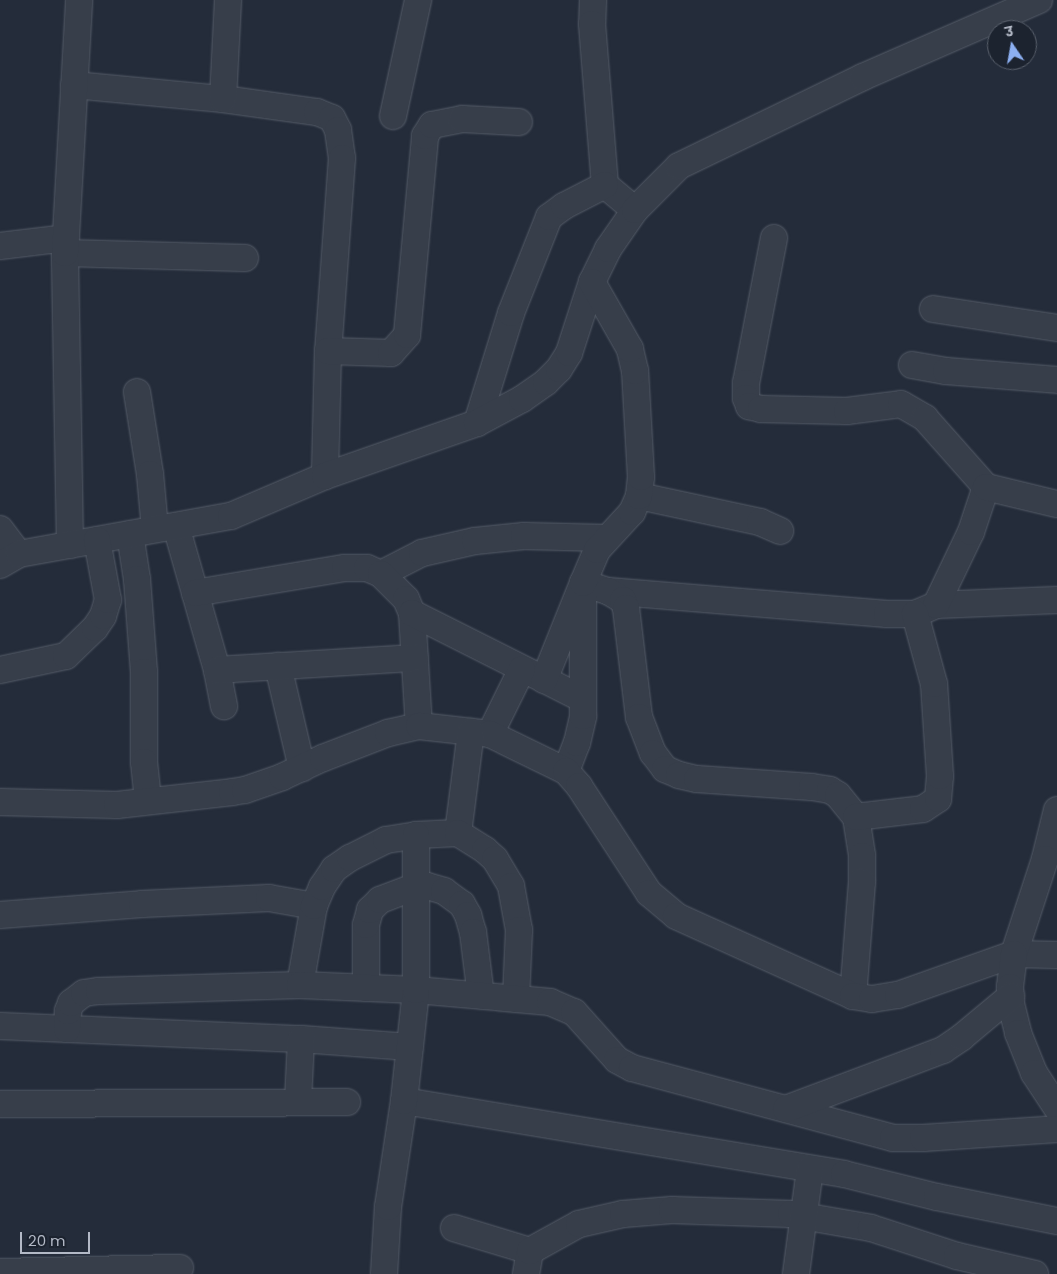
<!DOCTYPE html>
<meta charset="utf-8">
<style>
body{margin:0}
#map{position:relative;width:1057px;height:1274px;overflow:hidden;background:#242c3a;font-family:Poppins,"Noto Sans Devanagari",sans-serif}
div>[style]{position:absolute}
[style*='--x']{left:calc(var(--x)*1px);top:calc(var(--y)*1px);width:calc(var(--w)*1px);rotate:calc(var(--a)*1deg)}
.roads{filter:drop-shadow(0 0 1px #555c68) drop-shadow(0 0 1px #555c68)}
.street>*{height:26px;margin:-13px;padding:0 13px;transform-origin:13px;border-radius:13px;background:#373e4a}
span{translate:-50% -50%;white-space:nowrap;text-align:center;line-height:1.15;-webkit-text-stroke:4px #1c232f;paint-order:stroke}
.north{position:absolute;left:987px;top:20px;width:50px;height:50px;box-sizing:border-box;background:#1c232f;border:1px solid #585f6b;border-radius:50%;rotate:348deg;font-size:14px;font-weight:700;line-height:20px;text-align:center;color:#b3b9c6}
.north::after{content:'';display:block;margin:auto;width:18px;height:22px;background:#8caff1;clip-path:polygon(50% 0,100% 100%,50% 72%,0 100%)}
.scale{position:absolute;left:20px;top:1232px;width:70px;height:22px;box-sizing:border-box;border:2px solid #b3b9c6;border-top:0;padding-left:6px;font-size:15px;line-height:18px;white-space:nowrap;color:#b3b9c6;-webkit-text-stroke:4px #1c232f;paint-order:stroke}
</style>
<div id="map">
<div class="roads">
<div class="street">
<i style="--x:593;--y:0;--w:24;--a:92"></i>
<i style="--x:592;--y:24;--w:162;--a:85.4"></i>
<i style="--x:605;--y:185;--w:39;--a:40"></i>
<i style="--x:74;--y:85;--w:150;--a:5.4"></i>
<i style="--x:223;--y:99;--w:95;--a:7.9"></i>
<i style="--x:317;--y:112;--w:16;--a:22"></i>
<i style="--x:332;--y:118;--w:13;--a:63"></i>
<i style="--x:338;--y:130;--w:28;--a:82"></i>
<i style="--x:342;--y:158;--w:194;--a:94.1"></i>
<i style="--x:328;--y:351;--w:125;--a:91.4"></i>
<i style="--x:223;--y:99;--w:99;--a:-87.1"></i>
<i style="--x:393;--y:116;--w:119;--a:-77.8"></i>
<i style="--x:774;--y:238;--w:148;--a:100.9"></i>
<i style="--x:746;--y:383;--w:15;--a:90"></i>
<i style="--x:746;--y:398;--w:9;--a:69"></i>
<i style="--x:749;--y:406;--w:12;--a:14"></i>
<i style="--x:761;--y:409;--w:86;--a:1.3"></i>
<i style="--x:847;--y:411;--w:54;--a:-7.4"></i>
<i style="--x:901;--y:404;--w:28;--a:30"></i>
<i style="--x:925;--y:418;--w:92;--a:48.5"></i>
<i style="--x:0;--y:246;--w:66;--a:-6.9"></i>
<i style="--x:65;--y:253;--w:180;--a:1.6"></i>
<i style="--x:933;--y:309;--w:125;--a:8.7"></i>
<i style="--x:328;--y:351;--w:63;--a:1.8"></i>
<i style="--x:391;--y:353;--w:24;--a:-48"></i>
<i style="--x:407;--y:335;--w:200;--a:-84.8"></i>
<i style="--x:425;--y:136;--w:13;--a:-58"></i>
<i style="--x:432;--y:125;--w:31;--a:-11"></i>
<i style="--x:462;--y:119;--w:57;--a:3"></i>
<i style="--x:912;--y:365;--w:35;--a:10"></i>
<i style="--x:946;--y:371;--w:111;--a:4.6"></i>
<i style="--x:137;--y:392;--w:83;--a:81"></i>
<i style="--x:150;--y:474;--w:55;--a:84.8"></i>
<i style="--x:477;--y:423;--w:115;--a:-72.8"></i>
<i style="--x:511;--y:313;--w:103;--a:-68.4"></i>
<i style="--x:549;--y:217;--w:19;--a:-36"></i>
<i style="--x:564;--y:206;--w:46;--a:-27.1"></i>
<i style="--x:639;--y:496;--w:124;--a:12.1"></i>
<i style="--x:760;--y:522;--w:22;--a:24"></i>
<i style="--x:176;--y:526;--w:150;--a:74.1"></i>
<i style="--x:217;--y:670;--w:37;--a:79"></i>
<i style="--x:0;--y:529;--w:31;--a:53"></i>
<i style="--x:130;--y:534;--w:46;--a:81.2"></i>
<i style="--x:137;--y:579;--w:93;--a:85.7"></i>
<i style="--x:144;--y:672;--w:90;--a:90"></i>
<i style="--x:144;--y:762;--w:39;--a:84"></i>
<i style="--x:70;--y:545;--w:292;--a:-91"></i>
<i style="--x:65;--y:253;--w:253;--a:-86.8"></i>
<i style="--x:0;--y:565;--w:22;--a:-30"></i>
<i style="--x:19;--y:554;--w:215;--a:-10.2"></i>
<i style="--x:231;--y:516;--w:102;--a:-23.1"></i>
<i style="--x:325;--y:476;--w:161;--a:-19.2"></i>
<i style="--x:477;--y:423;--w:51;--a:-28.1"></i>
<i style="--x:522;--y:399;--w:29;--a:-35"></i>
<i style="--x:546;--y:382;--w:18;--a:-45"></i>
<i style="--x:559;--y:369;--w:19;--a:-58"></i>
<i style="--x:569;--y:353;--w:75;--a:-72.1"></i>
<i style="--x:592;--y:282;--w:37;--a:-64"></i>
<i style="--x:608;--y:249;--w:47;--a:-55.3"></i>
<i style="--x:635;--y:210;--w:62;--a:-45"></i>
<i style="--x:679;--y:166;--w:204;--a:-25.8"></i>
<i style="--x:863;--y:77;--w:192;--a:-23.6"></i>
<i style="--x:381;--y:574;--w:46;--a:-27.1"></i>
<i style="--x:422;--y:553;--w:54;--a:-12.8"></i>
<i style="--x:475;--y:541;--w:49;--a:-5.8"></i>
<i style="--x:524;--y:536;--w:82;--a:1.4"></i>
<i style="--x:608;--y:591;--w:280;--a:4.7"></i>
<i style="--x:887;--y:614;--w:28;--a:0"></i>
<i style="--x:915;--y:614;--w:23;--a:-23"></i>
<i style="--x:936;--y:605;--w:121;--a:-2.4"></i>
<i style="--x:195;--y:593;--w:152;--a:-9.5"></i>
<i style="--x:345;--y:568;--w:22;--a:0"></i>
<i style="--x:367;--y:568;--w:15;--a:23"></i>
<i style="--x:381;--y:574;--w:35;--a:45"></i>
<i style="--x:406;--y:599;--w:15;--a:67"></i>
<i style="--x:412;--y:613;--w:113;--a:86.5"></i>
<i style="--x:936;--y:605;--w:81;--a:-64.4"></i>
<i style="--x:971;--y:532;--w:47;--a:-71.6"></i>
<i style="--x:986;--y:487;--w:73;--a:13.5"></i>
<i style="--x:412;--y:613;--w:191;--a:26.7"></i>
<i style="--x:278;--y:666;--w:105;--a:76.8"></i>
<i style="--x:0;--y:670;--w:67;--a:-12"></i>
<i style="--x:66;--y:656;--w:40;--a:-44"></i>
<i style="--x:95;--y:628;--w:14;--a:-56"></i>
<i style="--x:103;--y:616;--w:17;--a:-73"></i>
<i style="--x:108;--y:600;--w:61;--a:-100.4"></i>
<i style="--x:217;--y:670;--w:198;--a:-3.5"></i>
<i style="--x:544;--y:680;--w:105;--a:-68.1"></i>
<i style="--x:583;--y:583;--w:26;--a:18"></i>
<i style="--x:608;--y:591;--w:17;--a:31"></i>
<i style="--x:623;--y:600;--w:9;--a:69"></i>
<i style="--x:626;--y:608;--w:110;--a:83.2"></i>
<i style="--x:639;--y:717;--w:39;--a:69"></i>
<i style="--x:653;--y:753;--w:20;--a:53"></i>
<i style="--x:665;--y:769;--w:15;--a:23"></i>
<i style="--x:679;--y:775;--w:18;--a:13"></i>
<i style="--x:697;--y:779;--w:115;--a:4"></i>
<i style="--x:812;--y:787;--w:18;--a:9"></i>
<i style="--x:830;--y:790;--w:9;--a:32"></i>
<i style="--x:838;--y:795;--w:28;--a:51"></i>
<i style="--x:856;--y:817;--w:39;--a:81"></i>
<i style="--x:862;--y:856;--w:26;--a:90"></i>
<i style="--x:862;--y:882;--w:114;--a:94.5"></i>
<i style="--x:490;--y:734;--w:72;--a:-63.8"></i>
<i style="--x:566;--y:771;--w:30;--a:-69"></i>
<i style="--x:577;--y:743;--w:28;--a:-77"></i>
<i style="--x:583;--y:716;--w:133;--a:-90"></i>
<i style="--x:583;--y:583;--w:36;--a:-67"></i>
<i style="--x:597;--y:550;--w:52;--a:-47.4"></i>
<i style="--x:632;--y:512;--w:17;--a:-66"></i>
<i style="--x:639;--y:496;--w:19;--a:-84"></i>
<i style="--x:641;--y:477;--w:106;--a:-93.2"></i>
<i style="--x:635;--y:371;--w:23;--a:-103"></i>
<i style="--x:630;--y:349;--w:77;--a:-119.6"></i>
<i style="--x:0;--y:802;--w:117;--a:1.5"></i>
<i style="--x:117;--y:805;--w:116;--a:-6.4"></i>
<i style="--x:232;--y:792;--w:13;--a:-9"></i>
<i style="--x:245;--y:790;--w:39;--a:-19"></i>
<i style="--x:282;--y:777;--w:45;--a:-24.9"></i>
<i style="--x:323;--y:758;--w:70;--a:-21"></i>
<i style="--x:388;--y:733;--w:32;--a:-13"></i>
<i style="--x:419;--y:726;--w:71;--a:6.4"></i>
<i style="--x:490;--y:734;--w:85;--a:26"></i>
<i style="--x:566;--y:771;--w:20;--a:49"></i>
<i style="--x:579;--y:786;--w:128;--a:56.8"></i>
<i style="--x:649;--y:893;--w:35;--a:40"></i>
<i style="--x:676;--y:916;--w:194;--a:24.3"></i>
<i style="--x:853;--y:996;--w:19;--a:9"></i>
<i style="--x:872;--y:999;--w:26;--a:-9"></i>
<i style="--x:898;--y:995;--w:123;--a:-19.5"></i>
<i style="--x:1014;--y:954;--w:43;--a:1.3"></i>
<i style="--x:1057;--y:810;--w:50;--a:103.8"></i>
<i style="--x:1045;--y:859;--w:100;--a:108.1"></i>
<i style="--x:1014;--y:954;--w:33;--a:97"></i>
<i style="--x:1010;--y:987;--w:17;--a:87"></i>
<i style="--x:1011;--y:1004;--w:30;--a:76"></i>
<i style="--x:1018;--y:1033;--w:43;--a:68.2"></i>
<i style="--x:1034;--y:1073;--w:42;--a:56.7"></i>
<i style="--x:856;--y:817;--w:67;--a:-6.8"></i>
<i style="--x:923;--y:809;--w:18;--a:-34"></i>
<i style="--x:938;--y:799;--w:23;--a:-85"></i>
<i style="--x:940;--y:776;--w:92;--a:-93.7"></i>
<i style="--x:934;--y:684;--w:73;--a:-105.2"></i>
<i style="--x:458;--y:833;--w:102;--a:-82.7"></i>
<i style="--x:0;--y:915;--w:142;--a:-4.4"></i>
<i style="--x:142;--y:904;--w:127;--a:-2.7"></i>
<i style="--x:269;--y:898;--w:46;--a:10.1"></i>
<i style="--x:300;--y:985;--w:80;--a:-80"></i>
<i style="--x:314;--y:906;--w:21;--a:-67"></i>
<i style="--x:322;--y:887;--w:22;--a:-56"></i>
<i style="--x:334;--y:869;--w:19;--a:-35"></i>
<i style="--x:350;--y:858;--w:40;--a:-26.6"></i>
<i style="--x:386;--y:840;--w:30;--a:-9"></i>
<i style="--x:416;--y:835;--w:42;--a:-2.7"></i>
<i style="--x:458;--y:833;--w:32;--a:32"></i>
<i style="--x:485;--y:850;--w:13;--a:42"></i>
<i style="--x:495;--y:859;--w:31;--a:59"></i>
<i style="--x:511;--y:886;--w:45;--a:79.7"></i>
<i style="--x:519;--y:930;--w:69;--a:92.5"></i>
<i style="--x:366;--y:988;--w:63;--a:-90"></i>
<i style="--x:366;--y:925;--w:16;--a:-75"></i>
<i style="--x:370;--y:910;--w:14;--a:-45"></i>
<i style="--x:380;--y:900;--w:39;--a:-21"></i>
<i style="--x:416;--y:886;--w:11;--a:0"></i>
<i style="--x:427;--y:886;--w:18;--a:16"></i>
<i style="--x:444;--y:891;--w:22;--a:36"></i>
<i style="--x:462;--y:904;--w:13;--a:61"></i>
<i style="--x:468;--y:915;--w:18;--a:74"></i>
<i style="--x:473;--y:932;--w:64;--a:82.9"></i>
<i style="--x:0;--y:1026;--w:301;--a:2.5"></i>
<i style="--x:301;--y:1039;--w:109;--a:4.2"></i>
<i style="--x:67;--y:1029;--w:18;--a:-87"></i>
<i style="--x:68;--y:1011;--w:9;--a:-69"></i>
<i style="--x:71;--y:1003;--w:16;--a:-38"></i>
<i style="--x:84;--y:993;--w:15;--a:-8"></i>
<i style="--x:99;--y:991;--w:201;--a:-1.7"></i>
<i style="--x:300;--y:985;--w:116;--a:2.5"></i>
<i style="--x:416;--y:990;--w:135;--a:5.1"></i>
<i style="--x:550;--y:1002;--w:26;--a:23"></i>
<i style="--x:574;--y:1012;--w:64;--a:48.1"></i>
<i style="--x:617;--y:1060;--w:17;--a:28"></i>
<i style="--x:632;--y:1068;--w:270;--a:15"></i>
<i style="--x:893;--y:1138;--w:30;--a:0"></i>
<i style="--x:923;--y:1138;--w:134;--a:-3.8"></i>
<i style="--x:298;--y:1101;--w:62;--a:-87.2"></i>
<i style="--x:404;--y:1101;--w:446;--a:9.4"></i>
<i style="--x:844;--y:1174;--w:96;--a:13.9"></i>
<i style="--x:937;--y:1197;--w:122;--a:11.3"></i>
<i style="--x:0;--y:1104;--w:347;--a:-0.3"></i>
<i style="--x:786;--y:1109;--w:168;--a:-20.6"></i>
<i style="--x:943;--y:1050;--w:23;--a:-34"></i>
<i style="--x:962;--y:1037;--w:64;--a:-39.9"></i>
<i style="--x:454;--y:1228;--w:79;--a:16.8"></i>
<i style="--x:0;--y:1272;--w:180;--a:-1.3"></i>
<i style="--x:384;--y:1274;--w:67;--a:-86.6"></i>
<i style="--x:388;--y:1207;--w:107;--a:-81.4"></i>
<i style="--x:404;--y:1101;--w:112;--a:-83.8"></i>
<i style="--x:416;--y:990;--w:155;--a:-90"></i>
<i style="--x:526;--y:1274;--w:23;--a:-80"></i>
<i style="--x:530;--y:1251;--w:56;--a:-28.9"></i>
<i style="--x:579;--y:1224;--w:45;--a:-12.8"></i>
<i style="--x:623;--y:1214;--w:49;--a:-4.7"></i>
<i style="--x:672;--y:1210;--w:119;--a:1.9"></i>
<i style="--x:791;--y:1214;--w:81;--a:9.9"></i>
<i style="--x:871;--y:1228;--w:90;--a:18"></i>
<i style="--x:957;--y:1256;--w:80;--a:13"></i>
<i style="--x:796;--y:1274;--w:106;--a:-82.4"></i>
</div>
</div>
<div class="north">उ</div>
<div class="scale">20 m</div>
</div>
